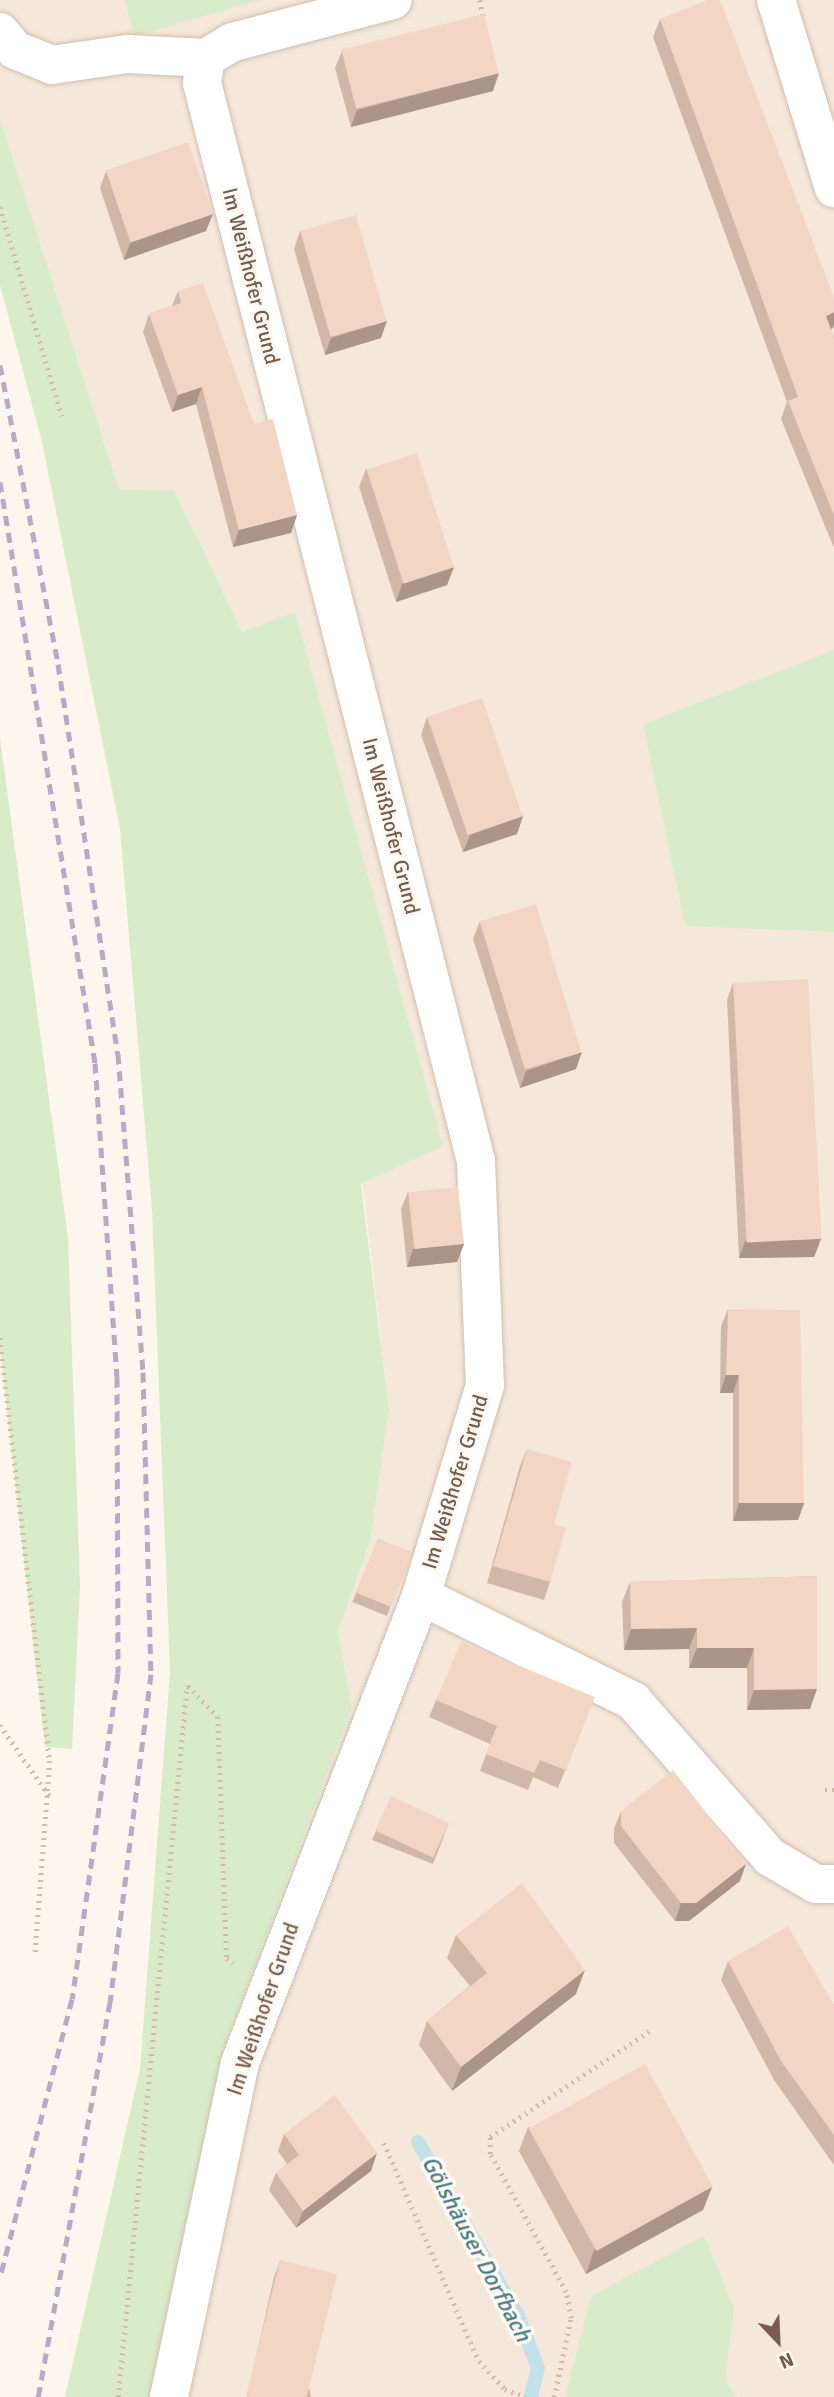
<!DOCTYPE html>
<meta charset="utf-8">
<style>
body{margin:0}
#map{position:relative;width:834px;height:2397px;overflow:hidden;background:#fdf6ec;font-family:Signika,sans-serif}
div>[style]{position:absolute}
[style*='--x']{left:calc(var(--x)*1px);top:calc(var(--y)*1px);width:calc(var(--w)*1px);rotate:calc(var(--a)*1deg)}
.residential>*{inset:0;background:#f5e8da}
.green>*{inset:0;background:#d8ecc9}
.stream>*{height:14px;margin:-7px;padding:0 7px;transform-origin:7px;border-radius:7px;background:#bfe3e8}
.path>*{height:4.5px;margin-top:-2.25px;transform-origin:0;background:repeating-linear-gradient(90deg,#d9b8a5 0 2px,transparent 0 7px)}
.roads{filter:drop-shadow(0 0 2px #d1beb0) drop-shadow(0 0 2px #d1beb0)}
.minor>*{height:38px;margin:-19px;padding:0 19px;transform-origin:19px;border-radius:19px;background:#fff}
.rail>*{height:5px;margin-top:-2.5px;transform-origin:0;background:repeating-linear-gradient(90deg,#b9a8c9 0 10px,transparent 0 17px)}
.wall>*{inset:0;background:#d1b7a8;transform-origin:0 0}
.shaded-wall>*{inset:0;background:#aa9588}
.building>*{inset:0;background:#f3d5c3;transform-origin:0 0}
span{translate:-50% -50%;white-space:nowrap;text-align:center;line-height:1.15;-webkit-text-stroke:7px #fffaf3;paint-order:stroke}
.street-label{font-size:21px;color:#7a5c4d}
.water-label{font-size:23px;color:#437c86;font-style:italic}
.north{position:absolute;left:743px;top:2306px;width:70px;height:70px;-webkit-text-stroke:5px #fffaf3;paint-order:stroke;rotate:157deg;font-size:19px;font-weight:700;line-height:28px;text-align:center;color:#7a5c4d}
.north::after{content:'';display:block;margin:auto;width:24px;height:32px;background:#7a5c4d;clip-path:polygon(50% 0,100% 100%,50% 72%,0 100%)}
</style>
<div id="map">
<div class="residential">
<i style="clip-path:polygon(0 0,834px 0,834px 2397px,150px 2397px,224px 2047px,352px 1707px,338px 1631px,370px 1542px,389px 1409px,296px 613px,242px 632px,174px 490px,119px 489px,0 118px)"></i>
</div>
<div class="green">
<i style="clip-path:polygon(124px 0,260px 0,135px 36px)"></i>
<i style="clip-path:polygon(0 118px,119px 489px,174px 490px,242px 632px,295px 612px,443px 1146px,361px 1184px,389px 1409px,370px 1542px,338px 1631px,352px 1707px,224px 2047px,150px 2397px,65px 2397px,140px 2069px,170px 1672px,152px 1209px,120px 829px,42px 442px,0 285px)"></i>
<i style="clip-path:polygon(834px 650px,834px 932px,685px 926px,643px 724px)"></i>
<i style="clip-path:polygon(0 739px,68px 1238px,80px 1586px,72px 1749px,45px 1747px,0 1348px)"></i>
<i style="clip-path:polygon(704px 2236px,734px 2308px,725px 2380px,737px 2397px,565px 2397px,591px 2296px)"></i>
</div>
<div class="stream">
<i style="--x:418;--y:2142;--w:201;--a:60.1"></i>
<i style="--x:518;--y:2316;--w:56;--a:69"></i>
<i style="--x:538;--y:2368;--w:30;--a:104"></i>
</div>
<div class="path">
<i style="--x:480;--y:0;--w:20;--a:79"></i>
<i style="--x:0;--y:207;--w:218;--a:73.5"></i>
<i style="--x:0;--y:1338;--w:426;--a:83.3"></i>
<i style="--x:50;--y:1761;--w:196;--a:94.4"></i>
<i style="--x:188;--y:1686;--w:43;--a:45.9"></i>
<i style="--x:218;--y:1717;--w:241;--a:87.9"></i>
<i style="--x:227;--y:1958;--w:8;--a:40"></i>
<i style="--x:0;--y:1725;--w:88;--a:55.2"></i>
<i style="--x:825;--y:1790;--w:9;--a:0"></i>
<i style="--x:384;--y:2143;--w:238;--a:66.5"></i>
<i style="--x:479;--y:2361;--w:38;--a:47"></i>
<i style="--x:505;--y:2389;--w:22;--a:22"></i>
<i style="--x:118;--y:2397;--w:715;--a:-84.46"></i>
<i style="--x:554;--y:2397;--w:81;--a:-77.9"></i>
<i style="--x:571;--y:2318;--w:26;--a:-101"></i>
<i style="--x:566;--y:2292;--w:158;--a:-118.8"></i>
<i style="--x:490;--y:2154;--w:17;--a:-90"></i>
<i style="--x:490;--y:2137;--w:193;--a:-33.6"></i>
</div>
<div class="roads">
<div class="minor">
<i style="--x:776;--y:0;--w:197;--a:72.9"></i>
<i style="--x:0;--y:32;--w:23;--a:50"></i>
<i style="--x:15;--y:50;--w:40;--a:22"></i>
<i style="--x:52;--y:65;--w:76;--a:-8.3"></i>
<i style="--x:127;--y:54;--w:79;--a:2.9"></i>
<i style="--x:206;--y:58;--w:31;--a:-31"></i>
<i style="--x:233;--y:42;--w:165;--a:-14.7"></i>
<i style="--x:421;--y:1596;--w:237;--a:26.3"></i>
<i style="--x:633;--y:1701;--w:208;--a:48.7"></i>
<i style="--x:770;--y:1857;--w:53;--a:30.4"></i>
<i style="--x:816;--y:1884;--w:18;--a:0"></i>
<i style="--x:169;--y:2397;--w:341;--a:-78"></i>
<i style="--x:240;--y:2063;--w:501;--a:-68.81"></i>
<i style="--x:421;--y:1596;--w:220;--a:-73.1"></i>
<i style="--x:485;--y:1385;--w:224;--a:-92.3"></i>
<i style="--x:476;--y:1161;--w:1112;--a:-104.26"></i>
<i style="--x:202;--y:83;--w:25;--a:-81"></i>
</div>
</div>
<div class="rail">
<i style="--x:0;--y:365;--w:305;--a:79"></i>
<i style="--x:58;--y:664;--w:395;--a:81.3"></i>
<i style="--x:118;--y:1054;--w:319;--a:85.5"></i>
<i style="--x:143;--y:1372;--w:302;--a:88.5"></i>
<i style="--x:151;--y:1674;--w:331;--a:97.1"></i>
<i style="--x:110;--y:2002;--w:402;--a:100.3"></i>
<i style="--x:0;--y:482;--w:589;--a:80.71"></i>
<i style="--x:95;--y:1063;--w:315;--a:86"></i>
<i style="--x:117;--y:1377;--w:296;--a:89.8"></i>
<i style="--x:118;--y:1673;--w:329;--a:98"></i>
<i style="--x:72;--y:1999;--w:287;--a:104.5"></i>
</div>
<div class="wall">
<i style="clip-path:polygon(660px 19px,833px 328px,831px 329px,834px 337px,834px 548px,781px 419px,787px 402px,653px 37px)"></i>
<i style="clip-path:polygon(342px 51px,493px 91px,351px 127px,335px 68px)"></i>
<i style="clip-path:polygon(106px 171px,206px 231px,124px 260px,100px 188px)"></i>
<i style="clip-path:polygon(300px 231px,381px 338px,325px 355px,294px 249px)"></i>
<i style="clip-path:polygon(178px 291px,254px 424px,297px 515px,291px 533px,233px 547px,196px 404px,172px 412px,143px 332px,149px 314px,172px 306px)"></i>
<i style="clip-path:polygon(366px 469px,454px 567px,447px 585px,396px 602px,359px 487px)"></i>
<i style="clip-path:polygon(427px 717px,523px 816px,517px 834px,463px 852px,421px 735px)"></i>
<i style="clip-path:polygon(480px 921px,576px 1069px,520px 1088px,473px 939px)"></i>
<i style="clip-path:polygon(733px 983px,821px 1239px,814px 1257px,739px 1258px,727px 1000px)"></i>
<i style="clip-path:polygon(408px 1192px,464px 1244px,457px 1262px,407px 1267px,401px 1209px)"></i>
<i style="clip-path:polygon(728px 1309px,804px 1503px,798px 1520px,733px 1521px,733px 1393px,720px 1393px,721px 1326px)"></i>
<i style="clip-path:polygon(527px 1449px,554px 1524px,550px 1582px,544px 1600px,487px 1583px,520px 1466px)"></i>
<i style="left:378px;top:1539px;width:37px;height:68px;rotate:22deg"></i>
<i style="clip-path:polygon(817px 1576px,810px 1709px,747px 1710px,747px 1668px,689px 1668px,689px 1649px,624px 1650px,622px 1602px,630px 1582px)"></i>
<i style="clip-path:polygon(436px 1700px,588px 1714px,558px 1788px,533px 1777px,528px 1790px,480px 1771px,490px 1744px,429px 1717px)"></i>
<i style="clip-path:polygon(621px 1811px,740px 1881px,689px 1921px,675px 1921px,614px 1843px,614px 1829px)"></i>
<i style="clip-path:polygon(449px 1823px,433px 1864px,372px 1840px,376px 1831px)"></i>
<i style="clip-path:polygon(456px 1935px,576px 1994px,452px 2091px,419px 2045px,427px 2021px,470px 1986px,447px 1958px)"></i>
<i style="clip-path:polygon(728px 1961px,834px 2005px,834px 2165px,774px 2080px,721px 1980px)"></i>
<i style="clip-path:polygon(528px 2127px,712px 2187px,703px 2210px,586px 2274px,519px 2151px)"></i>
<i style="clip-path:polygon(284px 2134px,371px 2171px,296px 2228px,269px 2190px,276px 2173px,287px 2164px,278px 2151px)"></i>
<i style="clip-path:polygon(280px 2260px,311px 2397px,247px 2397px,274px 2277px)"></i>
</div>
<div class="shaded-wall">
<i style="clip-path:polygon(499px 73px,493px 91px,351px 127px,357px 110px)"></i>
<i style="clip-path:polygon(213px 214px,206px 231px,124px 260px,130px 243px)"></i>
<i style="clip-path:polygon(834px 312px,834px 324px,833px 328px,820px 333px,826px 316px)"></i>
<i style="clip-path:polygon(387px 321px,381px 338px,325px 355px,331px 338px)"></i>
<i style="clip-path:polygon(202px 387px,196px 404px,172px 412px,178px 395px)"></i>
<i style="clip-path:polygon(297px 515px,291px 533px,233px 547px,239px 530px)"></i>
<i style="clip-path:polygon(454px 567px,447px 585px,396px 602px,402px 584px)"></i>
<i style="clip-path:polygon(523px 816px,517px 834px,463px 852px,470px 835px)"></i>
<i style="clip-path:polygon(582px 1052px,576px 1069px,520px 1088px,526px 1071px)"></i>
<i style="clip-path:polygon(821px 1239px,814px 1257px,739px 1258px,745px 1241px)"></i>
<i style="clip-path:polygon(464px 1244px,457px 1262px,407px 1267px,413px 1249px)"></i>
<i style="clip-path:polygon(726px 1375px,739px 1375px,733px 1393px,720px 1393px)"></i>
<i style="clip-path:polygon(739px 1503px,804px 1503px,798px 1520px,733px 1521px)"></i>
<i style="clip-path:polygon(697px 1628px,689px 1649px,624px 1650px,631px 1629px)"></i>
<i style="clip-path:polygon(697px 1648px,754px 1648px,747px 1668px,689px 1668px)"></i>
<i style="clip-path:polygon(817px 1689px,810px 1709px,747px 1710px,754px 1690px)"></i>
<i style="clip-path:polygon(746px 1864px,740px 1881px,689px 1921px,675px 1921px,681px 1903px)"></i>
<i style="clip-path:polygon(585px 1970px,576px 1994px,452px 2091px,461px 2067px)"></i>
<i style="clip-path:polygon(377px 2153px,371px 2171px,296px 2228px,303px 2211px)"></i>
<i style="clip-path:polygon(712px 2187px,703px 2210px,586px 2274px,594px 2250px)"></i>
</div>
<div class="building">
<i style="clip-path:polygon(708px 0,720px 0,834px 297px,834px 312px,826px 316px,834px 337px,834px 515px,788px 401px,798px 397px,660px 19px)"></i>
<i style="left:484px;top:14px;width:61px;height:147px;rotate:76deg"></i>
<i style="left:188px;top:142px;width:76px;height:87px;rotate:71deg"></i>
<i style="left:356px;top:215px;width:110px;height:58px;rotate:74deg"></i>
<i style="clip-path:polygon(203px 283px,254px 424px,273px 419px,297px 515px,239px 530px,202px 387px,178px 395px,149px 314px,181px 303px,178px 291px)"></i>
<i style="left:417px;top:453px;width:120px;height:53px;rotate:72deg"></i>
<i style="left:482px;top:698px;width:125px;height:58px;rotate:71deg"></i>
<i style="left:536px;top:904px;width:155px;height:59px;rotate:73deg"></i>
<i style="left:808px;top:979px;width:260px;height:75px;rotate:87deg"></i>
<i style="left:458px;top:1187px;width:57px;height:50px;rotate:84deg"></i>
<i style="clip-path:polygon(728px 1309px,800px 1310px,804px 1503px,739px 1503px,739px 1375px,726px 1375px)"></i>
<i style="clip-path:polygon(527px 1449px,572px 1462px,554px 1524px,566px 1528px,550px 1582px,493px 1566px)"></i>
<i style="left:378px;top:1539px;width:37px;height:58px;rotate:22deg"></i>
<i style="clip-path:polygon(817px 1576px,817px 1689px,754px 1690px,754px 1648px,697px 1648px,697px 1628px,631px 1629px,630px 1582px)"></i>
<i style="clip-path:polygon(461px 1642px,595px 1697px,565px 1770px,540px 1760px,534px 1773px,486px 1754px,497px 1726px,436px 1700px)"></i>
<i style="clip-path:polygon(673px 1770px,746px 1864px,696px 1903px,681px 1903px,621px 1826px,621px 1811px)"></i>
<i style="left:391px;top:1796px;width:64px;height:38px;rotate:25deg"></i>
<i style="clip-path:polygon(522px 1883px,585px 1970px,461px 2067px,427px 2021px,487px 1973px,456px 1935px)"></i>
<i style="clip-path:polygon(788px 1926px,834px 2005px,834px 2135px,781px 2061px,728px 1961px)"></i>
<i style="left:645px;top:2064px;width:140px;height:133px;rotate:61deg"></i>
<i style="clip-path:polygon(335px 2095px,377px 2153px,303px 2211px,276px 2173px,299px 2155px,284px 2134px)"></i>
<i style="left:280px;top:2260px;width:59px;height:140px;rotate:14deg"></i>
</div>
<div class="street-label">
<span style="left:251px;top:276px;rotate:76deg">Im Weißhofer Grund</span>
<span style="left:391px;top:826px;rotate:76deg">Im Weißhofer Grund</span>
<span style="left:455px;top:1482px;rotate:-73deg">Im Weißhofer Grund</span>
<span style="left:263px;top:2009px;rotate:-71deg">Im Weißhofer Grund</span>
</div>
<div class="water-label">
<span style="left:476px;top:2249px;rotate:62deg">Gölshäuser Dorfbach</span>
</div>
<div class="north">N</div>
</div>
